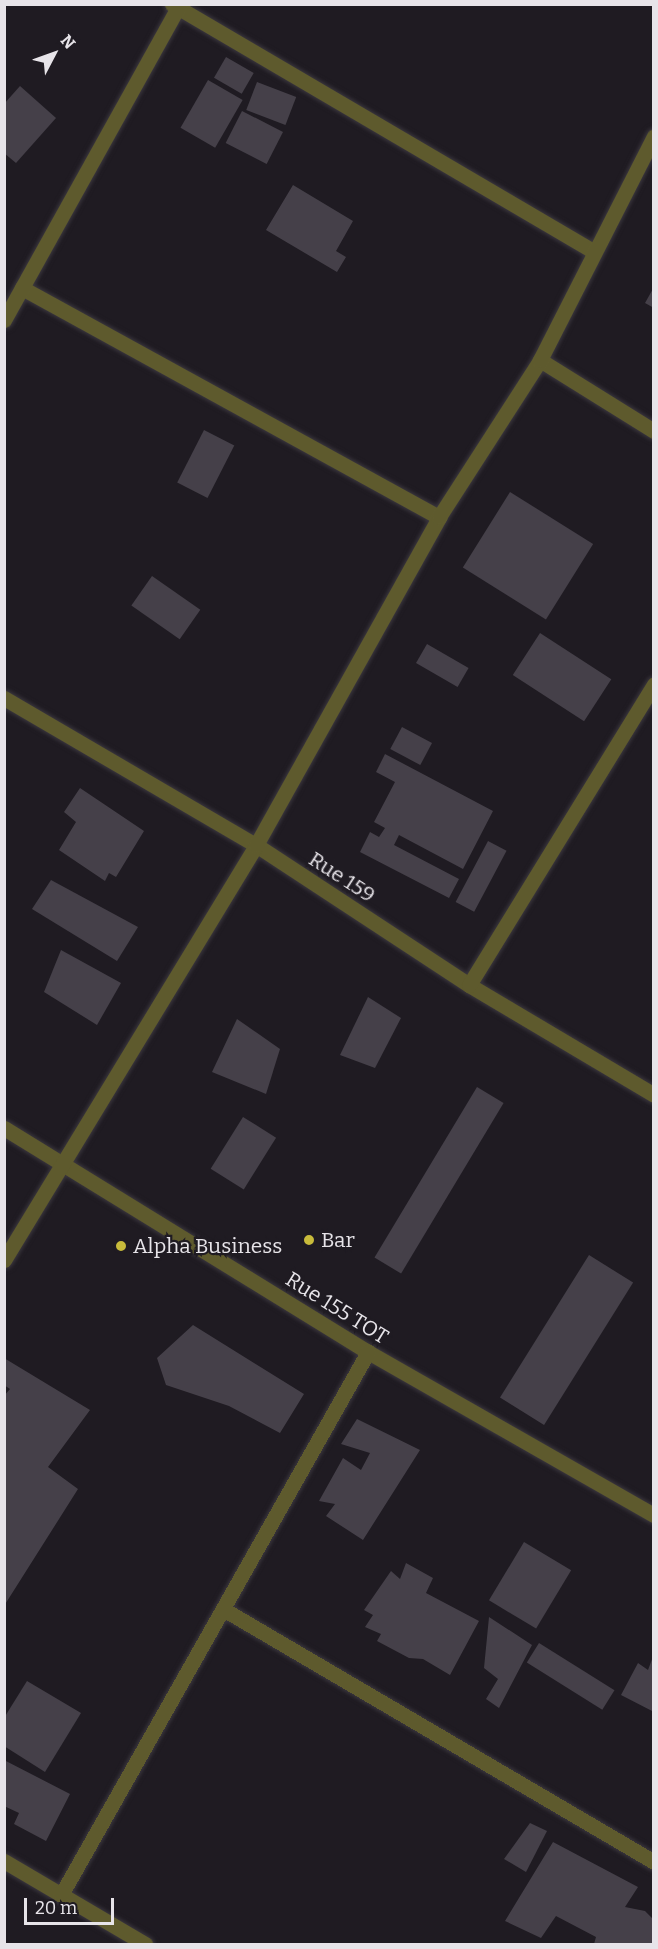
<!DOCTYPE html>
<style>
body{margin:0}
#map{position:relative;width:658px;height:1949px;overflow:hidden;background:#1f1b22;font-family:Bitter,serif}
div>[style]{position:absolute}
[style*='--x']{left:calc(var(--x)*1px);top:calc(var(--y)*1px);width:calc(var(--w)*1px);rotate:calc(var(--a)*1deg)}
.building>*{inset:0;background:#454049;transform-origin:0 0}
.roads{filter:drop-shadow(0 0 2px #3b373e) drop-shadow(0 0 2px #3b373e)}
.street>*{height:15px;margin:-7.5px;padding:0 7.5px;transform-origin:7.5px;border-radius:7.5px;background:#5e5a2d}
.dots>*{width:16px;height:16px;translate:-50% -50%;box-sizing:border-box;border:3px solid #1f1b22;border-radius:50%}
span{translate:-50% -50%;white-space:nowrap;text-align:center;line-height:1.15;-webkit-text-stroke:4.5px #1f1b22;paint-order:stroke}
.street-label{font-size:21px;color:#e7e4e9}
.poi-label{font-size:21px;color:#e7e4e9}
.left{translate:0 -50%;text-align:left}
.frame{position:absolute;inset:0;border:6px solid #e7e4e9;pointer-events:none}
.north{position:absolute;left:24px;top:24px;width:60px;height:60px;-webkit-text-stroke:4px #1f1b22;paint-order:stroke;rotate:49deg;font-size:16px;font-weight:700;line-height:24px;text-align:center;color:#e7e4e9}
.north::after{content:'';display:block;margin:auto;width:21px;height:27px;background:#e7e4e9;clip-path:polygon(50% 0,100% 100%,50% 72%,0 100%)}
.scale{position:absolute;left:24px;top:1898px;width:90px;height:27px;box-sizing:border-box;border:3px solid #e7e4e9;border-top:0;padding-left:8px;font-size:18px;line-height:21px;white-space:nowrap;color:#e7e4e9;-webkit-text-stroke:4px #1f1b22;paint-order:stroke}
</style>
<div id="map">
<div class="building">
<i style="left:226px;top:57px;width:32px;height:24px;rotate:30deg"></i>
<i style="left:208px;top:80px;width:40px;height:55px;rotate:30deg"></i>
<i style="left:257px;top:82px;width:42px;height:30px;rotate:21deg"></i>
<i style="clip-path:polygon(20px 86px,56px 118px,16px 163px,4px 153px,4px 104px)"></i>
<i style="left:242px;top:111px;width:46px;height:36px;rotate:27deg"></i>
<i style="clip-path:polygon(293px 185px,353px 221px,336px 251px,346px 257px,337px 272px,266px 230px)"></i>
<i style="clip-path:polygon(654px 287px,654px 308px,645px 303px)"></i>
<i style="left:204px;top:430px;width:34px;height:59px;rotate:27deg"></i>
<i style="left:510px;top:492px;width:98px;height:89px;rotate:32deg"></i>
<i style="left:152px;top:576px;width:59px;height:36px;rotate:35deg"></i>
<i style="left:540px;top:633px;width:85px;height:50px;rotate:33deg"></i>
<i style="left:427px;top:644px;width:48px;height:22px;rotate:30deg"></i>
<i style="left:402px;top:727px;width:34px;height:25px;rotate:28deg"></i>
<i style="clip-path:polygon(385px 754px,493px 811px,463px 869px,399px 835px,394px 845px,459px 879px,449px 898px,360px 852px,370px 832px,379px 837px,385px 828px,374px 822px,395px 782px,376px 772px)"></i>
<i style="clip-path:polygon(80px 788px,144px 831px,116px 877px,109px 873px,105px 881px,59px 850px,76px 822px,64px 812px)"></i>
<i style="left:488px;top:841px;width:21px;height:69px;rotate:28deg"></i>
<i style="clip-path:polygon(51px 880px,138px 927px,117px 961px,32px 909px)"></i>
<i style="clip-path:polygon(61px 950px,121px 983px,97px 1025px,44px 992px)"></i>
<i style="clip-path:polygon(368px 997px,401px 1018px,375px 1068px,340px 1055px)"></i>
<i style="clip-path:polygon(237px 1019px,280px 1049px,266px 1094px,212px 1072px)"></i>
<i style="left:477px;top:1087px;width:31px;height:199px;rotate:31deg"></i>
<i style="left:243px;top:1117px;width:39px;height:61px;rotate:32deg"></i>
<i style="left:589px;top:1255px;width:52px;height:168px;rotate:32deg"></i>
<i style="clip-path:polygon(193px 1325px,304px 1394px,280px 1433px,229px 1406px,166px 1385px,157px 1358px)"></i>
<i style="clip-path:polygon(4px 1358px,90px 1410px,48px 1467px,78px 1489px,4px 1606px,4px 1396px,10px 1389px,4px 1385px)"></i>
<i style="clip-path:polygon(357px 1419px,420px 1450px,363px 1540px,326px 1516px,335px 1504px,319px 1501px,343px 1458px,361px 1470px,370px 1453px,341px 1444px)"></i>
<i style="left:524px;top:1542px;width:55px;height:68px;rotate:31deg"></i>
<i style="clip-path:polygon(406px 1563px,433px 1578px,426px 1593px,479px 1621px,450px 1675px,423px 1659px,409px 1658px,377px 1641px,381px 1634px,365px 1627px,373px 1615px,364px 1610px,391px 1571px,400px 1579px)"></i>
<i style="clip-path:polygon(489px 1617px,532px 1645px,499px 1708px,486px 1699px,498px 1679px,484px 1668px)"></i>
<i style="left:539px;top:1643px;width:89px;height:23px;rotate:32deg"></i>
<i style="clip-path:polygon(654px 1654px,654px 1712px,621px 1695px,638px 1663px,648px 1670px)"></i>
<i style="clip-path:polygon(27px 1681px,81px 1713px,45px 1772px,4px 1746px,4px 1718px)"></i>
<i style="clip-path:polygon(4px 1760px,70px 1794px,46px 1841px,14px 1824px,19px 1813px,4px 1806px)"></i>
<i style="clip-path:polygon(530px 1823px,547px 1831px,526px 1872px,504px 1859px)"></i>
<i style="clip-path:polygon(553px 1842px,638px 1887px,625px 1907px,645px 1911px,654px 1920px,654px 1944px,594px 1944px,596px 1937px,556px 1916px,541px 1938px,505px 1921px)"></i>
</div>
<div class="roads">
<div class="street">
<i style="--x:172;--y:4;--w:488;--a:30.4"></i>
<i style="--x:22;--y:288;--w:476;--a:28.8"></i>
<i style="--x:4;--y:320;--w:362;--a:-60.9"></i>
<i style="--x:540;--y:360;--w:134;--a:31.9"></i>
<i style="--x:4;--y:698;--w:292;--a:30.3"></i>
<i style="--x:256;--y:845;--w:255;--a:33.3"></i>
<i style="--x:469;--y:985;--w:215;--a:30.7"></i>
<i style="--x:469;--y:985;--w:353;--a:-58.4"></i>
<i style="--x:4;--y:1128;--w:427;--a:31.6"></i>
<i style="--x:368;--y:1352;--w:329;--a:29.7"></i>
<i style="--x:4;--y:1260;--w:486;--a:-58.7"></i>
<i style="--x:256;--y:845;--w:376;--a:-60.8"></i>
<i style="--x:439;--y:517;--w:187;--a:-57.2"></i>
<i style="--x:540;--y:360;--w:251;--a:-63"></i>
<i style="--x:223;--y:1609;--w:500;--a:30.4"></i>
<i style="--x:4;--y:1861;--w:164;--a:30.5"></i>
<i style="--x:61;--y:1895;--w:624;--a:-60.52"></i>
</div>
</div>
<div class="dots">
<i style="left:309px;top:1240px;background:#c8bb3b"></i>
<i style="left:121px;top:1246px;background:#c8bb3b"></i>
</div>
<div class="street-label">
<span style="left:342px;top:877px;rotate:33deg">Rue 159</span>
<span style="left:337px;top:1308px;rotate:32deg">Rue 155 TOT</span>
</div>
<div class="poi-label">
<span class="left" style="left:321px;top:1240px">Bar</span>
<span class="left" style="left:133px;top:1246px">Alpha Business</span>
</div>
<div class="frame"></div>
<div class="north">N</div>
<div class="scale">20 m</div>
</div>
